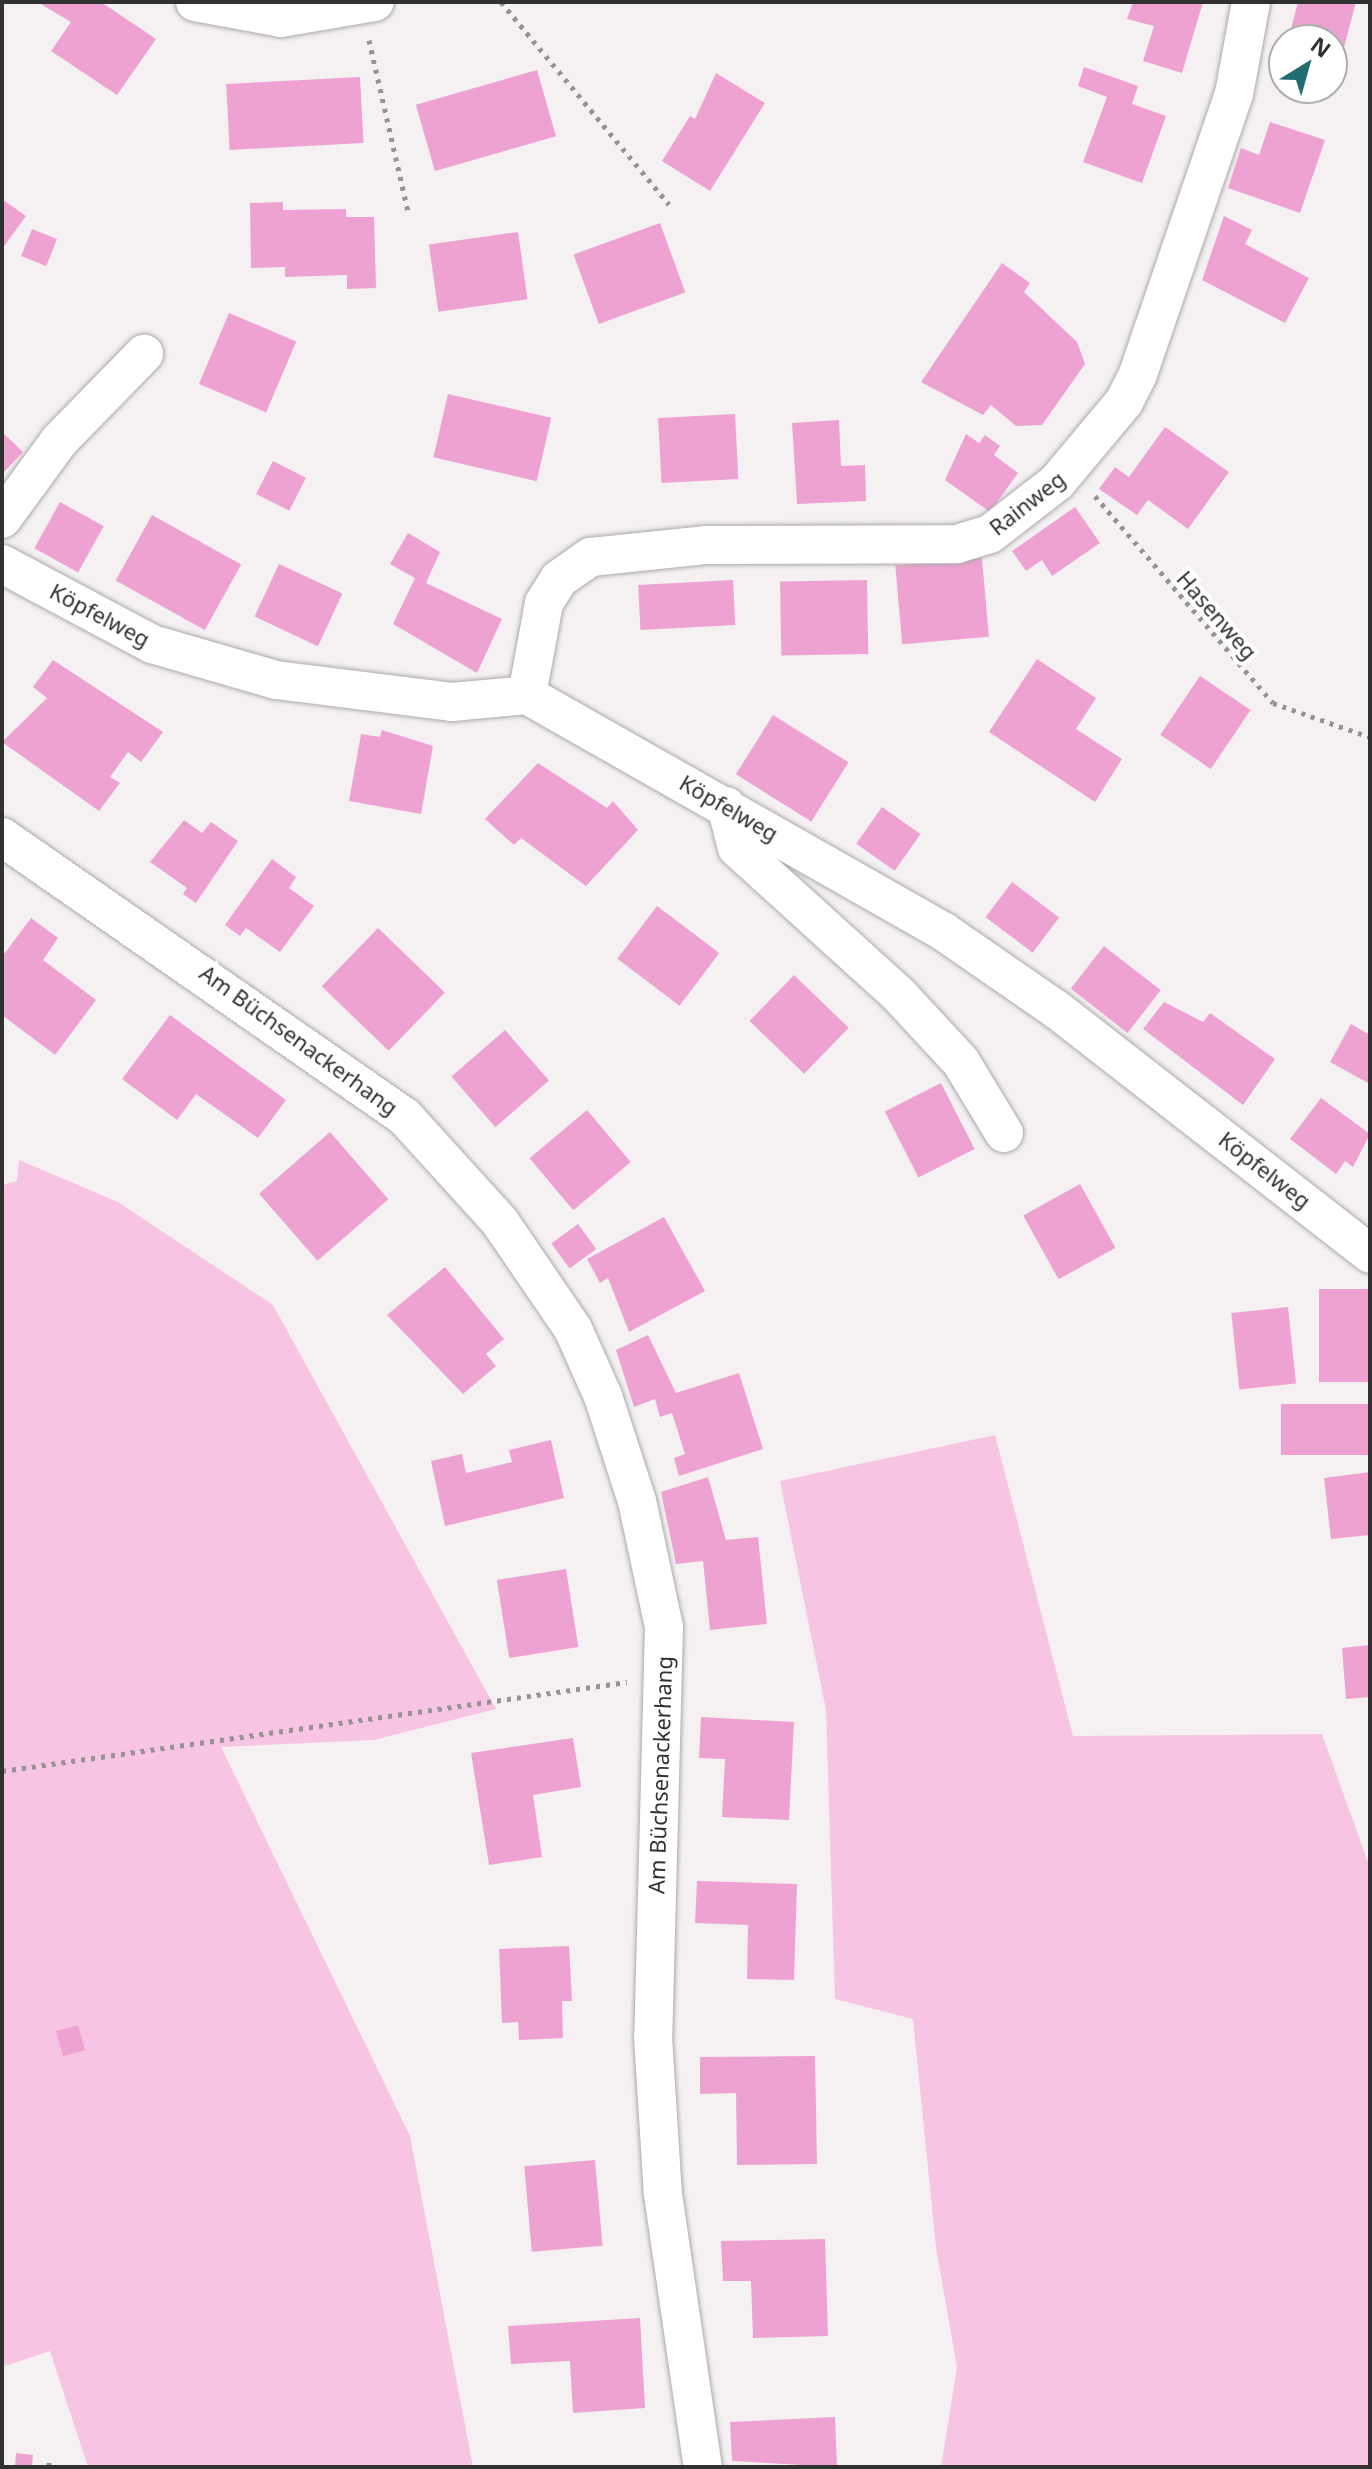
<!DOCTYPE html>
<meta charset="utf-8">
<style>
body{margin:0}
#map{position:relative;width:1372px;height:2469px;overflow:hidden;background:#f5f1f3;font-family:"Noto Sans",sans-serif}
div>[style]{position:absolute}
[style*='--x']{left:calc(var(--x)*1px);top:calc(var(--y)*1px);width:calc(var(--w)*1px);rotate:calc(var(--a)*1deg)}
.green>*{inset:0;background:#f8c4e3}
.building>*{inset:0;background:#eea2d1;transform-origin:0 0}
.path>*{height:5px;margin-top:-2.5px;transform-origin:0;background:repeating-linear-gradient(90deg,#969395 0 4px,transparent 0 10px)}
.roads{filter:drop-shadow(0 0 2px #aca9ab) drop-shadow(0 0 2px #aca9ab)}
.minor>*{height:38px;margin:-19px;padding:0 19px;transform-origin:19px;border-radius:19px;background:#fff}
span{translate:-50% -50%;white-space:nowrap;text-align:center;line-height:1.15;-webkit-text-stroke:8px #fff;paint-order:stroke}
.street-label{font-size:22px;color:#323132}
.frame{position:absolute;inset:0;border:4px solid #323132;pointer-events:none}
.north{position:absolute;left:1268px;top:24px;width:80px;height:80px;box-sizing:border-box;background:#fff;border:2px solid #adadad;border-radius:50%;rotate:37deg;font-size:22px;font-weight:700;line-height:32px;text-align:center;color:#323132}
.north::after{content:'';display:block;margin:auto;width:28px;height:36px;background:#206c71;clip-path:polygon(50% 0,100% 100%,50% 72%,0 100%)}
</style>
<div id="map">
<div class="green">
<i style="clip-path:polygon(19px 1160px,118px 1202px,273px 1305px,496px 1709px,374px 1740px,221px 1747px,410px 2136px,473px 2467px,88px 2467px,50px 2351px,2px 2367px,2px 1185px,17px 1181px)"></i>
<i style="clip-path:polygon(995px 1435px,1073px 1736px,1322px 1734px,1370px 1868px,1370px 2467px,941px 2467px,957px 2367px,936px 2248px,913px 2019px,835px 1999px,826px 1710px,780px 1481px)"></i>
</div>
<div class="building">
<i style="clip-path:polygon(37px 2px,101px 2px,156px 39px,117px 95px,51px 51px,71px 22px)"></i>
<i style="clip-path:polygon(1133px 2px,1203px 2px,1182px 73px,1143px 61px,1154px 26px,1127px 19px)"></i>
<i style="clip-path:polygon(1298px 2px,1356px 2px,1333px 89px,1332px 40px,1288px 40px)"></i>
<i style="clip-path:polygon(1084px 67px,1138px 86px,1132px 104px,1166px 116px,1142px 183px,1083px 162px,1107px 97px,1078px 86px)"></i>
<i style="left:537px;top:70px;width:69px;height:126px;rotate:74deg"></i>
<i style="clip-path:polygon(716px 73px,765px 103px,710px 191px,662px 161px,690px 116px,695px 119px)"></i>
<i style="left:360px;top:77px;width:66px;height:134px;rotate:87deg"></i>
<i style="clip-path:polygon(1270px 122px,1325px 140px,1300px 213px,1228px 188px,1241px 148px,1259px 155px)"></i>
<i style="clip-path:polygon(2px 199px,26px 216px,2px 249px)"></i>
<i style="clip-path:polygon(283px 202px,283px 210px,346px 209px,346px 217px,374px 217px,376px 288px,347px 289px,347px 275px,285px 277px,285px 267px,251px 268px,250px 203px)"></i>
<i style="clip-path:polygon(1224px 216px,1252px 230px,1245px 244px,1309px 278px,1285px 323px,1202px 280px)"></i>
<i style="left:660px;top:223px;width:74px;height:92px;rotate:70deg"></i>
<i style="left:32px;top:229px;width:27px;height:29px;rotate:22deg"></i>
<i style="left:518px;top:232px;width:68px;height:90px;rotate:82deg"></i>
<i style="clip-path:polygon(1002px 263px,1030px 283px,1024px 292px,1077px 342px,1085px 364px,1042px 425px,1016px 426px,991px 405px,983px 415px,921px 382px)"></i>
<i style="left:229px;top:313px;width:73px;height:77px;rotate:23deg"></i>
<i style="left:448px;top:394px;width:106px;height:65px;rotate:13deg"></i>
<i style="left:735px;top:414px;width:65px;height:77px;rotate:87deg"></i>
<i style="clip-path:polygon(839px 420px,841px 466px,865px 465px,866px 501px,797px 504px,792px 423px)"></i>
<i style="clip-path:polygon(1165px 427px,1229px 472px,1188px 529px,1148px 500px,1137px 515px,1099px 489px,1115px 467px,1129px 477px)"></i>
<i style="clip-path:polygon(2px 432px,23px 452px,2px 474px)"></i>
<i style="clip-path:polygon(966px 434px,979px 443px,985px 435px,1000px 446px,994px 455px,1018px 473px,990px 512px,945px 480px)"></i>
<i style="left:273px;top:461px;width:37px;height:37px;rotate:27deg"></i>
<i style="left:60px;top:502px;width:50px;height:53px;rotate:29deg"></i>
<i style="clip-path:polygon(1075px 507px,1100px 543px,1052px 576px,1042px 560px,1026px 571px,1012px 551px)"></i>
<i style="left:152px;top:515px;width:102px;height:75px;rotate:29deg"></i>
<i style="clip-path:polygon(408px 533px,440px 552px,426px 583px,502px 619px,477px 673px,393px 624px,415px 578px,390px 564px)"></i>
<i style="left:982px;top:558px;width:79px;height:87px;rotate:85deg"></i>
<i style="left:279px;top:564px;width:70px;height:58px;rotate:25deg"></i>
<i style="left:733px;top:580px;width:45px;height:95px;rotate:87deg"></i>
<i style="left:867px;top:580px;width:74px;height:87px;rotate:89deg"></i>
<i style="clip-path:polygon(1037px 659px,1096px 698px,1076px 729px,1122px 759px,1095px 802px,989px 732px)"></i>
<i style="clip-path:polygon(53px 660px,163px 732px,141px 762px,128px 752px,110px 777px,120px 783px,99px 811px,2px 742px,47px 698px,33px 687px)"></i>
<i style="left:1200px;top:676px;width:61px;height:71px;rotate:34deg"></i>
<i style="left:773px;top:715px;width:89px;height:70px;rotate:32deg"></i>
<i style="clip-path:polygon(382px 730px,433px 746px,421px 814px,349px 801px,361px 734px,380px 737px)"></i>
<i style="clip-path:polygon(538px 763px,607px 808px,613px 801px,638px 830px,586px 886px,521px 838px,514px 845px,485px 819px)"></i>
<i style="left:882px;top:807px;width:47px;height:45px;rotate:35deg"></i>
<i style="clip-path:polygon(184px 820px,202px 833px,211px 822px,238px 841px,196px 903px,183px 894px,187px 888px,150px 862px)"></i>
<i style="clip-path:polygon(272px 859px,296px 877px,289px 888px,314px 906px,280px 952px,246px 928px,240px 936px,225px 925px)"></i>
<i style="left:1012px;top:882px;width:59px;height:44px;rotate:37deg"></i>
<i style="left:657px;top:906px;width:78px;height:66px;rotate:37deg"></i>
<i style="clip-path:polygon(31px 918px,58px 938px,43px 960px,96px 1000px,55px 1055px,2px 1015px,2px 957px)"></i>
<i style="left:378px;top:928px;width:93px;height:81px;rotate:44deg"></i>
<i style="left:1104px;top:946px;width:72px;height:54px;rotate:38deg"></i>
<i style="left:794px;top:975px;width:76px;height:64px;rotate:44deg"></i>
<i style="clip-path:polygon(1164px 1002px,1203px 1022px,1210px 1013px,1275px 1059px,1243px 1105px,1143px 1029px)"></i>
<i style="clip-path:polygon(170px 1015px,286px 1100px,258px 1138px,196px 1094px,177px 1120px,122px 1079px)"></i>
<i style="clip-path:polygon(1351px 1024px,1370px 1035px,1370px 1084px,1330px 1062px)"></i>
<i style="left:505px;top:1030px;width:67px;height:71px;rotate:49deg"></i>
<i style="left:941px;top:1083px;width:74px;height:63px;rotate:63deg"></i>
<i style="clip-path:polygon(1321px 1098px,1370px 1134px,1353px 1167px,1345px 1161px,1336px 1174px,1290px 1139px)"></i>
<i style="left:587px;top:1110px;width:68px;height:75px;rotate:50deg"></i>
<i style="left:330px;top:1132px;width:89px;height:94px;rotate:49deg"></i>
<i style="left:1080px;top:1184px;width:73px;height:65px;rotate:61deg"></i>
<i style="clip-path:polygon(664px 1217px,705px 1291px,629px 1332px,608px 1278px,600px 1283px,587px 1259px)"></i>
<i style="left:578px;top:1224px;width:31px;height:33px;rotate:54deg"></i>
<i style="clip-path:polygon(445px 1267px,504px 1339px,486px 1354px,496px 1366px,463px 1394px,387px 1315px)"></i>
<i style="left:1370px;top:1289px;width:93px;height:51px;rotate:90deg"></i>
<i style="left:1288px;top:1307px;width:77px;height:57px;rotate:84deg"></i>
<i style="clip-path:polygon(648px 1335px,676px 1393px,739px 1373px,763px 1449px,679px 1476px,674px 1458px,685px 1454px,672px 1413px,660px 1417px,655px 1399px,634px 1407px,616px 1350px)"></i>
<i style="left:1370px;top:1404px;width:51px;height:89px;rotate:90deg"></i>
<i style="clip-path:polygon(551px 1440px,564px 1498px,445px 1526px,431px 1461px,462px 1454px,466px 1473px,512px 1462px,509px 1450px)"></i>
<i style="clip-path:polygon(1370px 1472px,1370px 1535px,1331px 1539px,1324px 1478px)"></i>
<i style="clip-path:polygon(708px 1477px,726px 1540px,758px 1537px,767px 1624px,710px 1630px,703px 1561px,676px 1564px,661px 1492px)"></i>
<i style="left:566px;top:1569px;width:79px;height:70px;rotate:81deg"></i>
<i style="clip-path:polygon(1370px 1645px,1370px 1697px,1346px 1699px,1342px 1648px)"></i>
<i style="clip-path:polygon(701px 1717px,794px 1722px,789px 1820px,722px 1817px,725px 1759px,699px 1758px)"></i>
<i style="clip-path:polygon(573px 1738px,581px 1787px,533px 1795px,542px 1857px,489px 1865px,471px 1753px)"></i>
<i style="clip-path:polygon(697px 1881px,797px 1884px,794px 1980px,747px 1979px,748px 1925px,695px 1923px)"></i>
<i style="clip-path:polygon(569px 1946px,572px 2001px,562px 2001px,563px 2038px,519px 2040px,518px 2022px,502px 2023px,499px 1949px)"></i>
<i style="left:78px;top:2025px;width:26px;height:23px;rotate:74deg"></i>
<i style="clip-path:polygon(815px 2056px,817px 2164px,737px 2165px,736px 2093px,700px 2094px,700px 2057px)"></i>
<i style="left:595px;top:2160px;width:86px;height:71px;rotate:85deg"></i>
<i style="clip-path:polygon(825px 2239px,828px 2336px,753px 2338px,751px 2281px,723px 2281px,721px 2241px)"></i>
<i style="clip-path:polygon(640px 2318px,645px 2408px,573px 2413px,570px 2361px,511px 2364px,508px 2326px)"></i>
<i style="clip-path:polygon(835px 2417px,837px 2467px,732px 2461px,730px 2422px)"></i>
<i style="clip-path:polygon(16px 2453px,33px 2455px,32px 2467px,15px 2467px)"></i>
</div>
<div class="path">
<i style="--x:501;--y:2;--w:263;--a:50.3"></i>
<i style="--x:369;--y:40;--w:175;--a:77.2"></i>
<i style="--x:1095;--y:496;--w:273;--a:49.3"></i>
<i style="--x:1273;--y:703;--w:103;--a:19.3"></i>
<i style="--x:2;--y:1771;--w:631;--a:-8.1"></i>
<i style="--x:49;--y:2467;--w:9;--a:-90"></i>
</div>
<div class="roads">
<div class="minor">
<i style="--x:195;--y:2;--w:87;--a:10.5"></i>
<i style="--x:281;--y:18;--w:95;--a:-9.7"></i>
<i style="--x:2;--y:519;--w:97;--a:-53.8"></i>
<i style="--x:59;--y:441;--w:122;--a:-45.7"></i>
<i style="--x:2;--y:564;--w:170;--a:28.1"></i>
<i style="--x:152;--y:644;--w:129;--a:16.2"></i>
<i style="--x:276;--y:680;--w:177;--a:7.1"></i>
<i style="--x:452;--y:702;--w:75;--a:-5.3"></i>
<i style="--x:527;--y:695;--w:480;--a:29.6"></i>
<i style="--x:944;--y:932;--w:137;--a:34.6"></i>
<i style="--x:1057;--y:1010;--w:397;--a:37.9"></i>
<i style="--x:527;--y:695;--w:94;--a:-79.5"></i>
<i style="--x:544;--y:603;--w:28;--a:-58"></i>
<i style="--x:559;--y:579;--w:39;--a:-35"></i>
<i style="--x:591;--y:557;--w:117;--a:-5.9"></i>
<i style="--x:707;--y:545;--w:250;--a:-0.2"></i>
<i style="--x:957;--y:544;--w:34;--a:-17"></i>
<i style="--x:990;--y:534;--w:85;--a:-37.8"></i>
<i style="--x:1057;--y:482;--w:104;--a:-50.1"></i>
<i style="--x:1124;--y:402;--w:31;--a:-63"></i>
<i style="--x:1138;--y:374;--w:296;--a:-71.1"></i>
<i style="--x:1234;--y:94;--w:94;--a:-79.5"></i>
<i style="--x:726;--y:806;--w:43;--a:75.3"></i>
<i style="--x:737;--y:848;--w:219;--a:42.2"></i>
<i style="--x:899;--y:995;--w:91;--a:47.2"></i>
<i style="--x:961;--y:1062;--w:83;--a:58.8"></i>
<i style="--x:2;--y:837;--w:489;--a:34.8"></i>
<i style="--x:404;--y:1116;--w:143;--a:47.8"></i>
<i style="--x:500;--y:1222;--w:130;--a:55.7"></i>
<i style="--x:573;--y:1329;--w:73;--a:65.9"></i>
<i style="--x:603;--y:1396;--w:110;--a:72.1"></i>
<i style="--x:637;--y:1501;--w:129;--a:77.9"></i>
<i style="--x:664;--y:1627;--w:410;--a:91.5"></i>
<i style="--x:653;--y:2037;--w:157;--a:86.4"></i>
<i style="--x:663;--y:2194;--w:276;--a:81.7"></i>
</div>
</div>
<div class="street-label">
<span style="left:1027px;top:503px;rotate:-38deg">Rainweg</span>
<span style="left:100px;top:615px;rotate:28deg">Köpfelweg</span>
<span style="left:1217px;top:615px;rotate:49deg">Hasenweg</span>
<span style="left:729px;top:808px;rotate:30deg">Köpfelweg</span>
<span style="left:299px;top:1040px;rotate:36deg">Am Büchsenackerhang</span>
<span style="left:1265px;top:1170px;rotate:38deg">Köpfelweg</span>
<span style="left:660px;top:1775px;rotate:-88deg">Am Büchsenackerhang</span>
</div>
<div class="frame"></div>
<div class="north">N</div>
</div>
